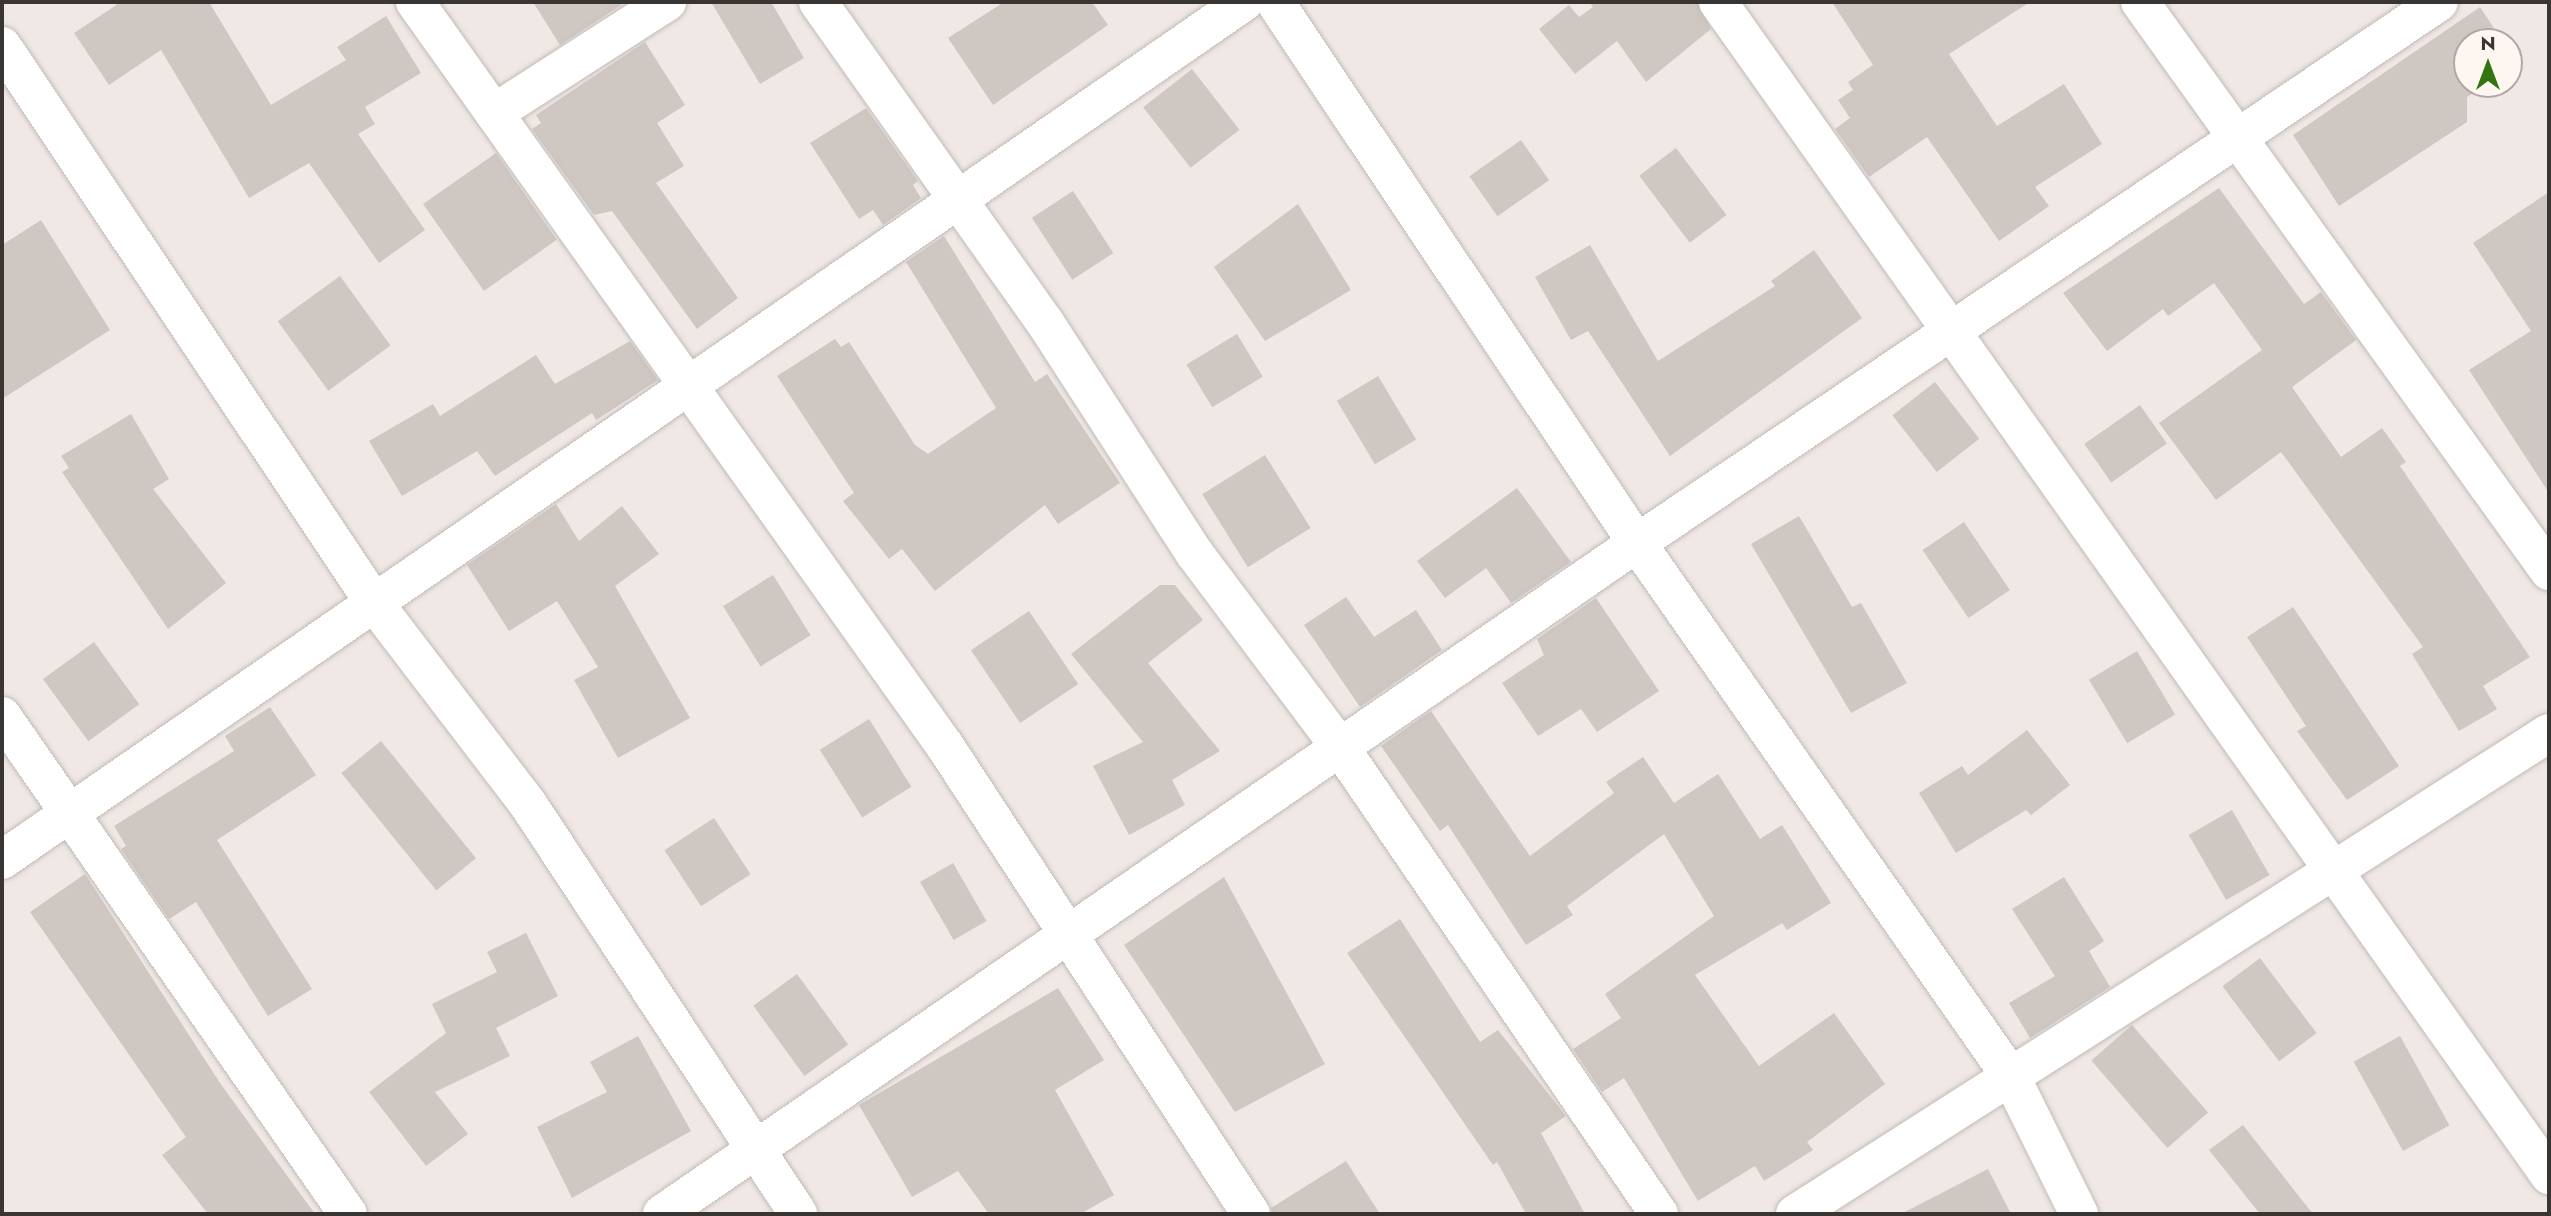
<!DOCTYPE html>
<style>
body{margin:0}
#map{position:relative;width:2551px;height:1216px;overflow:hidden;background:#f0e8e4;font-family:Jost,sans-serif}
div>[style]{position:absolute}
[style*='--x']{left:calc(var(--x)*1px);top:calc(var(--y)*1px);width:calc(var(--w)*1px);rotate:calc(var(--a)*1deg)}
.building>*{inset:0;background:#cec7c2;transform-origin:0 0}
.roads{filter:drop-shadow(0 0 2px #c2bab6) drop-shadow(0 0 2px #c2bab6)}
.minor>*{height:38px;margin:-19px;padding:0 19px;transform-origin:19px;border-radius:19px;background:#fff}
span{translate:-50% -50%;white-space:nowrap;text-align:center;line-height:1.15;-webkit-text-stroke:6px #fdf6f1;paint-order:stroke}
.frame{position:absolute;inset:0;border:4px solid #383533;pointer-events:none}
.north{position:absolute;left:2453px;top:28px;width:70px;height:70px;box-sizing:border-box;background:#fdf6f1;border:2px solid #aea9a5;border-radius:50%;rotate:0deg;font-size:19px;font-weight:700;line-height:28px;text-align:center;color:#383533}
.north::after{content:'';display:block;margin:auto;width:24px;height:32px;background:#347512;clip-path:polygon(50% 0,100% 100%,50% 72%,0 100%)}
</style>
<div id="map">
<div class="building">
<i style="clip-path:polygon(121px 2px,209px 2px,271px 105px,346px 60px,337px 47px,386px 16px,421px 73px,365px 107px,375px 124px,358px 134px,425px 230px,379px 263px,309px 163px,249px 198px,161px 50px,109px 85px,74px 33px)"></i>
<i style="clip-path:polygon(533px 2px,619px 2px,621px 5px,560px 45px)"></i>
<i style="clip-path:polygon(711px 2px,771px 2px,804px 58px,760px 84px)"></i>
<i style="clip-path:polygon(1004px 2px,1092px 2px,1108px 25px,993px 105px,948px 38px)"></i>
<i style="clip-path:polygon(1589px 2px,1697px 2px,1711px 29px,1646px 82px,1617px 41px,1575px 74px,1539px 29px,1569px 5px,1579px 17px,1593px 7px)"></i>
<i style="clip-path:polygon(1832px 2px,2030px 2px,1949px 54px,1997px 126px,2064px 84px,2102px 144px,2035px 187px,2049px 206px,1999px 241px,1927px 137px,1869px 177px,1835px 129px,1850px 118px,1838px 100px,1853px 90px,1848px 82px,1873px 65px)"></i>
<i style="clip-path:polygon(2480px 7px,2503px 42px,2467px 42px,2467px 84px,2487px 84px,2467px 97px,2467px 122px,2339px 206px,2293px 135px)"></i>
<i style="clip-path:polygon(645px 42px,685px 105px,657px 123px,684px 166px,656px 183px,738px 298px,697px 329px,612px 211px,594px 215px,532px 129px,541px 123px,536px 115px)"></i>
<i style="left:1192px;top:69px;width:77px;height:62px;rotate:52deg"></i>
<i style="clip-path:polygon(866px 108px,918px 181px,913px 185px,921px 198px,883px 225px,873px 210px,859px 219px,810px 143px)"></i>
<i style="left:1521px;top:140px;width:49px;height:63px;rotate:55deg"></i>
<i style="left:1676px;top:148px;width:84px;height:46px;rotate:53deg"></i>
<i style="left:496px;top:153px;width:106px;height:89px;rotate:55deg"></i>
<i style="clip-path:polygon(2219px 188px,2304px 304px,2321px 292px,2356px 340px,2292px 387px,2341px 457px,2382px 428px,2406px 462px,2400px 466px,2530px 657px,2483px 686px,2497px 709px,2459px 731px,2412px 654px,2423px 647px,2281px 452px,2216px 500px,2159px 423px,2262px 350px,2214px 283px,2168px 316px,2163px 309px,2107px 351px,2063px 293px)"></i>
<i style="left:1073px;top:191px;width:74px;height:49px;rotate:57deg"></i>
<i style="clip-path:polygon(2549px 192px,2549px 493px,2469px 370px,2531px 331px,2473px 243px)"></i>
<i style="clip-path:polygon(1298px 204px,1351px 290px,1265px 341px,1214px 267px)"></i>
<i style="clip-path:polygon(41px 220px,110px 330px,2px 399px,2px 245px)"></i>
<i style="clip-path:polygon(944px 236px,1035px 382px,1047px 374px,1120px 483px,1058px 524px,1045px 505px,935px 591px,902px 549px,889px 559px,843px 501px,854px 493px,777px 376px,835px 339px,841px 347px,849px 342px,915px 445px,928px 454px,996px 408px,906px 262px)"></i>
<i style="clip-path:polygon(1590px 245px,1658px 361px,1775px 286px,1771px 281px,1814px 250px,1862px 318px,1670px 456px,1588px 331px,1571px 340px,1535px 277px)"></i>
<i style="left:340px;top:276px;width:86px;height:77px;rotate:54deg"></i>
<i style="left:1237px;top:334px;width:50px;height:59px;rotate:59deg"></i>
<i style="clip-path:polygon(630px 341px,658px 380px,596px 420px,592px 413px,495px 476px,477px 451px,402px 496px,369px 441px,433px 404px,440px 416px,536px 355px,555px 384px)"></i>
<i style="left:1378px;top:376px;width:74px;height:48px;rotate:59deg"></i>
<i style="left:1935px;top:382px;width:72px;height:54px;rotate:52deg"></i>
<i style="left:2140px;top:405px;width:47px;height:68px;rotate:55deg"></i>
<i style="clip-path:polygon(131px 414px,169px 479px,153px 489px,226px 583px,168px 629px,62px 472px,69px 468px,61px 456px)"></i>
<i style="left:1265px;top:455px;width:86px;height:74px;rotate:58deg"></i>
<i style="clip-path:polygon(1517px 488px,1571px 562px,1511px 603px,1486px 568px,1445px 598px,1417px 561px)"></i>
<i style="clip-path:polygon(556px 504px,579px 541px,622px 506px,659px 554px,615px 586px,690px 718px,618px 758px,574px 680px,598px 667px,557px 601px,509px 631px,467px 565px)"></i>
<i style="clip-path:polygon(1799px 516px,1852px 607px,1861px 603px,1907px 683px,1851px 713px,1751px 544px)"></i>
<i style="left:1964px;top:522px;width:82px;height:50px;rotate:56deg"></i>
<i style="left:773px;top:575px;width:71px;height:59px;rotate:58deg"></i>
<i style="clip-path:polygon(1160px 585px,1175px 585px,1203px 620px,1148px 663px,1220px 751px,1172px 780px,1185px 805px,1129px 835px,1093px 766px,1143px 742px,1071px 654px)"></i>
<i style="clip-path:polygon(1346px 597px,1374px 637px,1416px 610px,1442px 650px,1360px 707px,1304px 625px)"></i>
<i style="clip-path:polygon(1596px 598px,1659px 691px,1597px 732px,1581px 709px,1538px 736px,1502px 683px,1544px 655px,1537px 639px)"></i>
<i style="clip-path:polygon(2293px 607px,2399px 766px,2347px 800px,2297px 731px,2306px 726px,2247px 637px)"></i>
<i style="left:1029px;top:611px;width:88px;height:70px;rotate:56deg"></i>
<i style="left:94px;top:642px;width:77px;height:63px;rotate:54deg"></i>
<i style="left:2137px;top:651px;width:74px;height:56px;rotate:59deg"></i>
<i style="clip-path:polygon(270px 707px,316px 775px,217px 840px,312px 989px,268px 1016px,196px 902px,169px 919px,121px 849px,126px 846px,114px 826px,234px 751px,225px 736px)"></i>
<i style="clip-path:polygon(1431px 711px,1530px 856px,1614px 793px,1606px 782px,1643px 757px,1674px 803px,1718px 774px,1760px 839px,1782px 825px,1831px 903px,1787px 930px,1782px 923px,1695px 975px,1759px 1066px,1834px 1013px,1885px 1084px,1807px 1142px,1813px 1150px,1764px 1181px,1755px 1166px,1698px 1201px,1624px 1078px,1602px 1092px,1573px 1049px,1621px 1018px,1605px 994px,1714px 916px,1664px 834px,1567px 906px,1573px 915px,1526px 945px,1448px 825px,1440px 831px,1381px 746px)"></i>
<i style="left:869px;top:719px;width:80px;height:58px;rotate:58deg"></i>
<i style="clip-path:polygon(2027px 730px,2070px 785px,2031px 815px,2026px 810px,1956px 853px,1919px 793px,1962px 766px,1968px 775px)"></i>
<i style="left:381px;top:741px;width:151px;height:51px;rotate:51deg"></i>
<i style="left:2232px;top:810px;width:75px;height:50px;rotate:60deg"></i>
<i style="left:714px;top:818px;width:67px;height:59px;rotate:57deg"></i>
<i style="left:953px;top:863px;width:67px;height:38px;rotate:60deg"></i>
<i style="clip-path:polygon(85px 874px,220px 1083px,315px 1214px,208px 1214px,162px 1155px,186px 1137px,30px 912px)"></i>
<i style="clip-path:polygon(1224px 877px,1325px 1064px,1235px 1112px,1124px 945px)"></i>
<i style="clip-path:polygon(2064px 877px,2104px 941px,2089px 951px,2110px 987px,2030px 1038px,2009px 1003px,2055px 976px,2012px 909px)"></i>
<i style="clip-path:polygon(1400px 919px,1480px 1042px,1498px 1030px,1566px 1116px,1541px 1133px,1585px 1214px,1526px 1214px,1497px 1162px,1493px 1165px,1347px 953px)"></i>
<i style="clip-path:polygon(526px 933px,558px 996px,496px 1028px,510px 1056px,435px 1092px,468px 1134px,426px 1166px,369px 1092px,446px 1033px,432px 1004px,497px 972px,487px 952px)"></i>
<i style="left:2260px;top:958px;width:94px;height:47px;rotate:53deg"></i>
<i style="left:797px;top:974px;width:87px;height:54px;rotate:54deg"></i>
<i style="clip-path:polygon(1058px 988px,1104px 1060px,1055px 1090px,1114px 1195px,1080px 1214px,989px 1214px,958px 1171px,912px 1197px,859px 1105px)"></i>
<i style="left:2132px;top:1025px;width:116px;height:54px;rotate:49deg"></i>
<i style="clip-path:polygon(638px 1036px,691px 1131px,572px 1198px,537px 1127px,607px 1092px,590px 1062px)"></i>
<i style="left:2400px;top:1036px;width:102px;height:53px;rotate:61deg"></i>
<i style="clip-path:polygon(2243px 1125px,2313px 1214px,2260px 1214px,2209px 1150px)"></i>
<i style="clip-path:polygon(1346px 1161px,1380px 1214px,1273px 1214px,1271px 1208px)"></i>
<i style="clip-path:polygon(1988px 1169px,2011px 1214px,1901px 1214px)"></i>
</div>
<div class="roads">
<div class="minor">
<i style="--x:415;--y:2;--w:913;--a:54.54"></i>
<i style="--x:945;--y:746;--w:559;--a:56.82"></i>
<i style="--x:818;--y:2;--w:395;--a:54.7"></i>
<i style="--x:1046;--y:324;--w:274;--a:57.1"></i>
<i style="--x:1195;--y:554;--w:245;--a:53.1"></i>
<i style="--x:1342;--y:750;--w:562;--a:55.66"></i>
<i style="--x:1275;--y:2;--w:651;--a:56.21"></i>
<i style="--x:1637;--y:543;--w:652;--a:54.99"></i>
<i style="--x:2011;--y:1077;--w:153;--a:63.6"></i>
<i style="--x:1718;--y:2;--w:1438;--a:54.68"></i>
<i style="--x:2140;--y:2;--w:701;--a:54.29"></i>
<i style="--x:2;--y:46;--w:671;--a:56.24"></i>
<i style="--x:375;--y:604;--w:252;--a:52.6"></i>
<i style="--x:528;--y:804;--w:491;--a:56.6"></i>
<i style="--x:494;--y:113;--w:206;--a:-32.7"></i>
<i style="--x:2;--y:716;--w:606;--a:55.21"></i>
<i style="--x:2;--y:860;--w:1510;--a:-34.64"></i>
<i style="--x:662;--y:1214;--w:1184;--a:-34.54"></i>
<i style="--x:1637;--y:543;--w:967;--a:-34"></i>
<i style="--x:1795;--y:1214;--w:894;--a:-32.54"></i>
</div>
</div>
<div class="frame"></div>
<div class="north">N</div>
</div>
